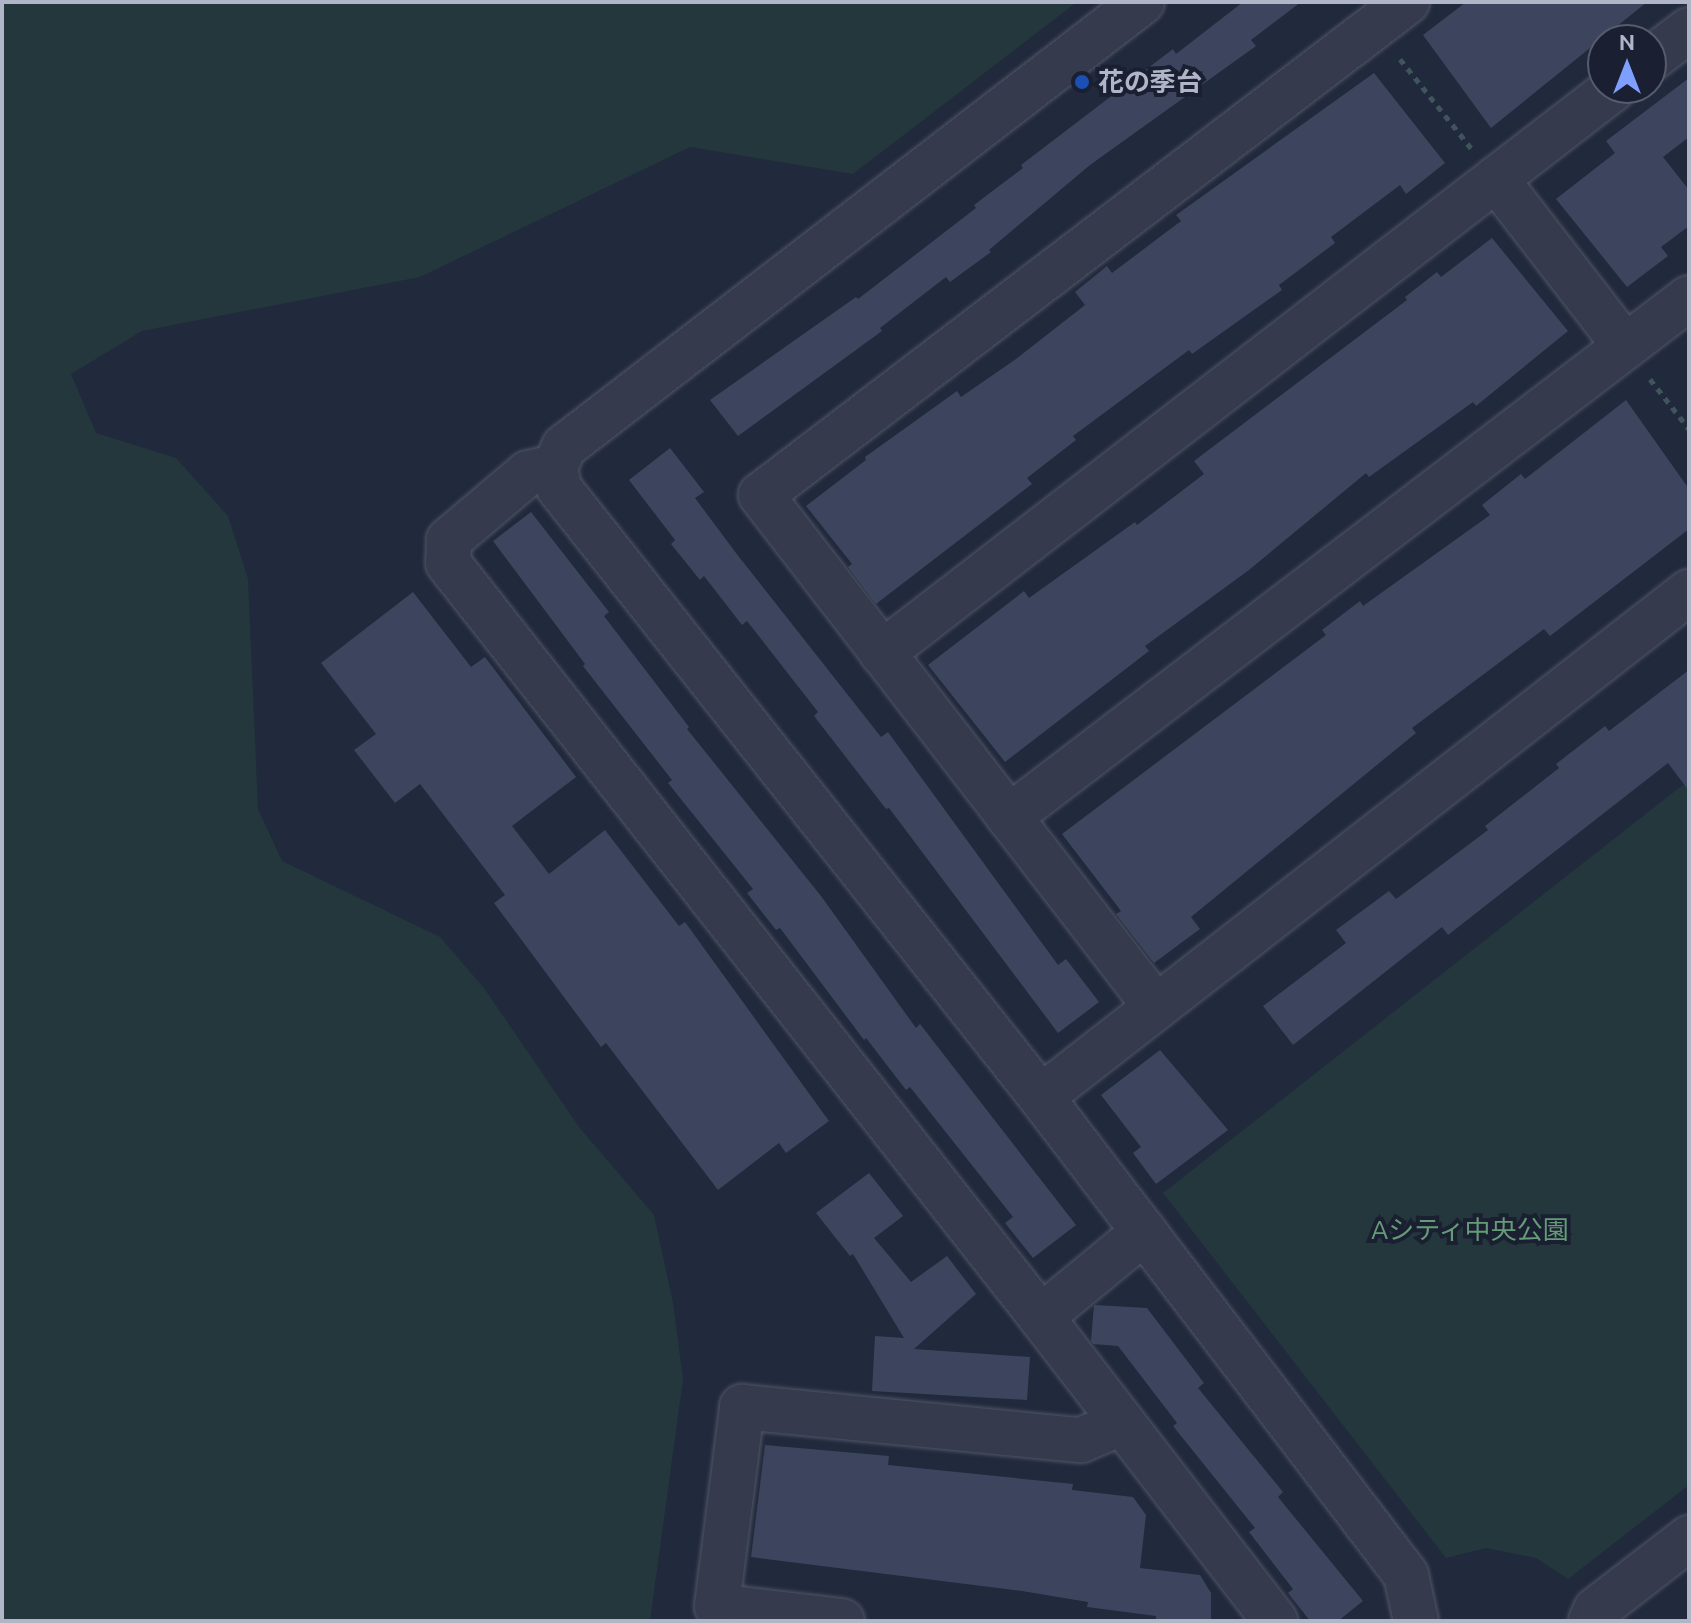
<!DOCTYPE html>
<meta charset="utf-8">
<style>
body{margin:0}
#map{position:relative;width:1691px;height:1623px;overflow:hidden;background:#21293c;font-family:Ubuntu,"Noto Sans JP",sans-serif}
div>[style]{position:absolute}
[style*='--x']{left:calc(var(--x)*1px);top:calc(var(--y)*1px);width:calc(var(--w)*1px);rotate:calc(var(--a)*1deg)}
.green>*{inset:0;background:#23373d}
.building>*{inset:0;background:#3c455d}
.path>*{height:5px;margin-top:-2.5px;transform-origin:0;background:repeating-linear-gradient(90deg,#40545b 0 6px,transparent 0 12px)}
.roads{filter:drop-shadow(0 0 2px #505667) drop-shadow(0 0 2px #505667)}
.minor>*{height:44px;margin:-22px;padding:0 22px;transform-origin:22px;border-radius:22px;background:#353b4c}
.dots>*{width:22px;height:22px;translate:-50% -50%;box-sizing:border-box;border:4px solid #1a2031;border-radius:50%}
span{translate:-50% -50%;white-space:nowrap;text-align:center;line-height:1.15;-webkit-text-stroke:8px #1a2031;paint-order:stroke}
.poi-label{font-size:26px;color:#b0b6c8;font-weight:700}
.left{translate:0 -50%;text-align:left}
.park-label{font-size:26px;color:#659b78}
.frame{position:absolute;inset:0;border:4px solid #b0b6c8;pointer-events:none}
.north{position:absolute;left:1587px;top:24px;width:80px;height:80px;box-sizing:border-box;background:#1a2031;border:2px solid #565c6d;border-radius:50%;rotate:0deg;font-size:22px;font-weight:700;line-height:32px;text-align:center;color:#b0b6c8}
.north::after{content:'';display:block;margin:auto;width:28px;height:36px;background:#7e9fff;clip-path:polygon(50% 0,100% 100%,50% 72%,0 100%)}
</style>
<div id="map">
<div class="green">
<i style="clip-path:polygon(2px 2px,1077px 2px,853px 174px,690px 147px,420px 277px,142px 331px,71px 374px,96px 433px,176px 458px,228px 516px,248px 579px,258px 809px,282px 861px,440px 937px,484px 988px,579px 1127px,654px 1215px,673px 1303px,683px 1379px,650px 1621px,2px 1621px)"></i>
<i style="clip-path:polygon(1689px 780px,1689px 1485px,1568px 1579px,1536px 1558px,1486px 1548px,1446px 1558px,1163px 1193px)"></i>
</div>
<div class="building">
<i style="clip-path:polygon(1243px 2px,1301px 2px,1251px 40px,1256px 46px,1090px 165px,989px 250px,991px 252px,950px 282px,946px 277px,880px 328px,882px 331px,738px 436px,710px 400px,856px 297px,858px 299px,976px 208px,974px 205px,1023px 168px,1021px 165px,1173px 49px,1176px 54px)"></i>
<i style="clip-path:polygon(1466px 2px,1647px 2px,1491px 128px,1423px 35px)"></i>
<i style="clip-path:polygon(1374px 73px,1445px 163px,1406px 194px,1400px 185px,1331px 237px,1335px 243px,1279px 285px,1282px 290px,1192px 354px,1189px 350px,1073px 436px,1076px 440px,1027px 478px,1032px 484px,876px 604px,848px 567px,852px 564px,806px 506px,866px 460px,865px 457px,957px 391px,961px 397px,1016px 359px,1085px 305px,1075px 292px,1107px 266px,1112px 273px,1181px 221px,1176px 215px)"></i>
<i style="clip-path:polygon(1689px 78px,1689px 137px,1663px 157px,1689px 190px,1689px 226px,1661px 247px,1668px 256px,1627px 287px,1556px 199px,1615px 153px,1606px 141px)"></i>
<i style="clip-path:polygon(1492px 238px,1568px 331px,1476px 406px,1473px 402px,1369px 477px,1366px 473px,1249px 570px,1145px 646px,1149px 651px,1005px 762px,928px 665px,1024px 591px,1029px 598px,1135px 522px,1137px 525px,1204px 474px,1194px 461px,1407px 300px,1405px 297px,1437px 272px,1441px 277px)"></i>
<i style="clip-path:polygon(1626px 400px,1689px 489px,1689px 529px,1550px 636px,1544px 629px,1412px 728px,1416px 733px,1191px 917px,1200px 929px,1154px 963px,1116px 914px,1121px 911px,1062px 834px,1326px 635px,1322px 630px,1360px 601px,1363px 606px,1490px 515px,1482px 505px,1521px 474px,1525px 479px)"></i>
<i style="clip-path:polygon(670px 448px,704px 492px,695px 498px,736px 553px,881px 737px,888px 732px,1058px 965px,1066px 959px,1099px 1002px,1058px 1033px,889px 808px,886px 809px,814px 716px,818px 712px,747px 621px,742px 625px,704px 576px,700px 580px,671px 544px,675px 540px,629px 480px)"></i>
<i style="clip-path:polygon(531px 512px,609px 612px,604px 616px,689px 727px,687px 729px,821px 896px,916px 1028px,920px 1024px,1076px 1225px,1033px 1258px,1005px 1223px,1013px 1217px,910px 1087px,906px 1090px,866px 1038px,864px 1040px,780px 928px,776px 930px,747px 893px,753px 889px,668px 783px,672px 780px,583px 666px,585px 664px,493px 541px)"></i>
<i style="clip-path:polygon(413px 592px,471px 667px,485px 657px,576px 777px,512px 826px,549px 874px,605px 830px,679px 926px,685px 922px,829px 1121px,786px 1153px,779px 1143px,718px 1190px,606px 1043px,601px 1047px,494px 903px,505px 895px,420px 784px,395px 803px,354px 750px,376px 734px,321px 663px)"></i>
<i style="clip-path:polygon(1689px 670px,1689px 791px,1668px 763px,1448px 935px,1442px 927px,1293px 1045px,1263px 1006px,1346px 943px,1336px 930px,1389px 891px,1396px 899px,1488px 830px,1485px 826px,1559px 768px,1556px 764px,1605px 726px,1609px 731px)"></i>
<i style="clip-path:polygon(1160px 1050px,1228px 1130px,1156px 1184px,1133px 1153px,1141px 1147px,1101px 1095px)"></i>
<i style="clip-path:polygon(869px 1173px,903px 1216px,874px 1238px,911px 1282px,947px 1256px,976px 1294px,914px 1349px,1030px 1357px,1027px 1400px,872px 1391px,875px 1336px,904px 1338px,853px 1254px,850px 1256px,816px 1213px)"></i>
<i style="clip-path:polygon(1094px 1305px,1147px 1308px,1204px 1383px,1198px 1388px,1283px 1492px,1278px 1497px,1363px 1601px,1338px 1621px,1310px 1621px,1288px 1593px,1293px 1589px,1249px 1532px,1255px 1528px,1173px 1426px,1177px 1423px,1118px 1346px,1093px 1344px,1091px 1341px)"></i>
<i style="clip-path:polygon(765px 1445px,889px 1456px,888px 1465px,1073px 1484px,1072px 1490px,1133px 1497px,1146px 1515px,1140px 1568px,1200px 1575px,1211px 1593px,1211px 1621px,1156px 1621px,1156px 1616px,1087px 1607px,1088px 1602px,1022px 1591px,751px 1557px)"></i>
</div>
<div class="path">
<i style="--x:1400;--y:59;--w:114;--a:51.4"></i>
<i style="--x:1650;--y:379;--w:63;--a:52"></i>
</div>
<div class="roads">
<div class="minor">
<i style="--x:1142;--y:2;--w:729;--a:142.41"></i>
<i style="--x:564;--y:447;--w:22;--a:114"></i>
<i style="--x:555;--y:467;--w:21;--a:79"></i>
<i style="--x:559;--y:488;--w:777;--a:51.64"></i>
<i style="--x:1041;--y:1097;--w:601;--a:52.63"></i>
<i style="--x:1406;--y:1575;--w:47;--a:77.7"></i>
<i style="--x:1651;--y:59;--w:48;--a:-37.3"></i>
<i style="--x:1496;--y:179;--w:211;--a:52.3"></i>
<i style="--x:555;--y:467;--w:28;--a:167"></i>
<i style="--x:528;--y:473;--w:104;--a:139.7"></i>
<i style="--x:449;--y:540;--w:23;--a:92"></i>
<i style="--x:448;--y:563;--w:959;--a:51.82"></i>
<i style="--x:1041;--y:1317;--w:384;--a:52.4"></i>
<i style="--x:882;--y:653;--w:925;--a:-37.66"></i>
<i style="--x:1009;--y:817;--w:855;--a:-37.35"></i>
<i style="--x:1156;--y:1007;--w:647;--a:-127.65"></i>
<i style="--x:761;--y:495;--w:813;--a:-37.35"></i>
<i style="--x:1041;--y:1097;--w:822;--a:-37.93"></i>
<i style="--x:1041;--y:1317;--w:134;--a:-39.5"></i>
<i style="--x:842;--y:1621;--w:126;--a:-173.2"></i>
<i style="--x:717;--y:1606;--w:201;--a:-82.8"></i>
<i style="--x:742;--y:1407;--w:341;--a:5.6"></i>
<i style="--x:1081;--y:1440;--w:44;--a:-22.5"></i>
<i style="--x:1591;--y:1621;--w:12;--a:-66"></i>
<i style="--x:1596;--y:1610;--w:118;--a:-37.7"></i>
</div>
</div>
<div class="dots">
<i style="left:1082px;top:82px;background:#1a4fb4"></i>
</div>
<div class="poi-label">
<span class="left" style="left:1098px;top:82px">花の季台</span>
</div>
<div class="park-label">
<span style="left:1470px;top:1230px">Aシティ中央公園</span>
</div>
<div class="frame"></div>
<div class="north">N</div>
</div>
